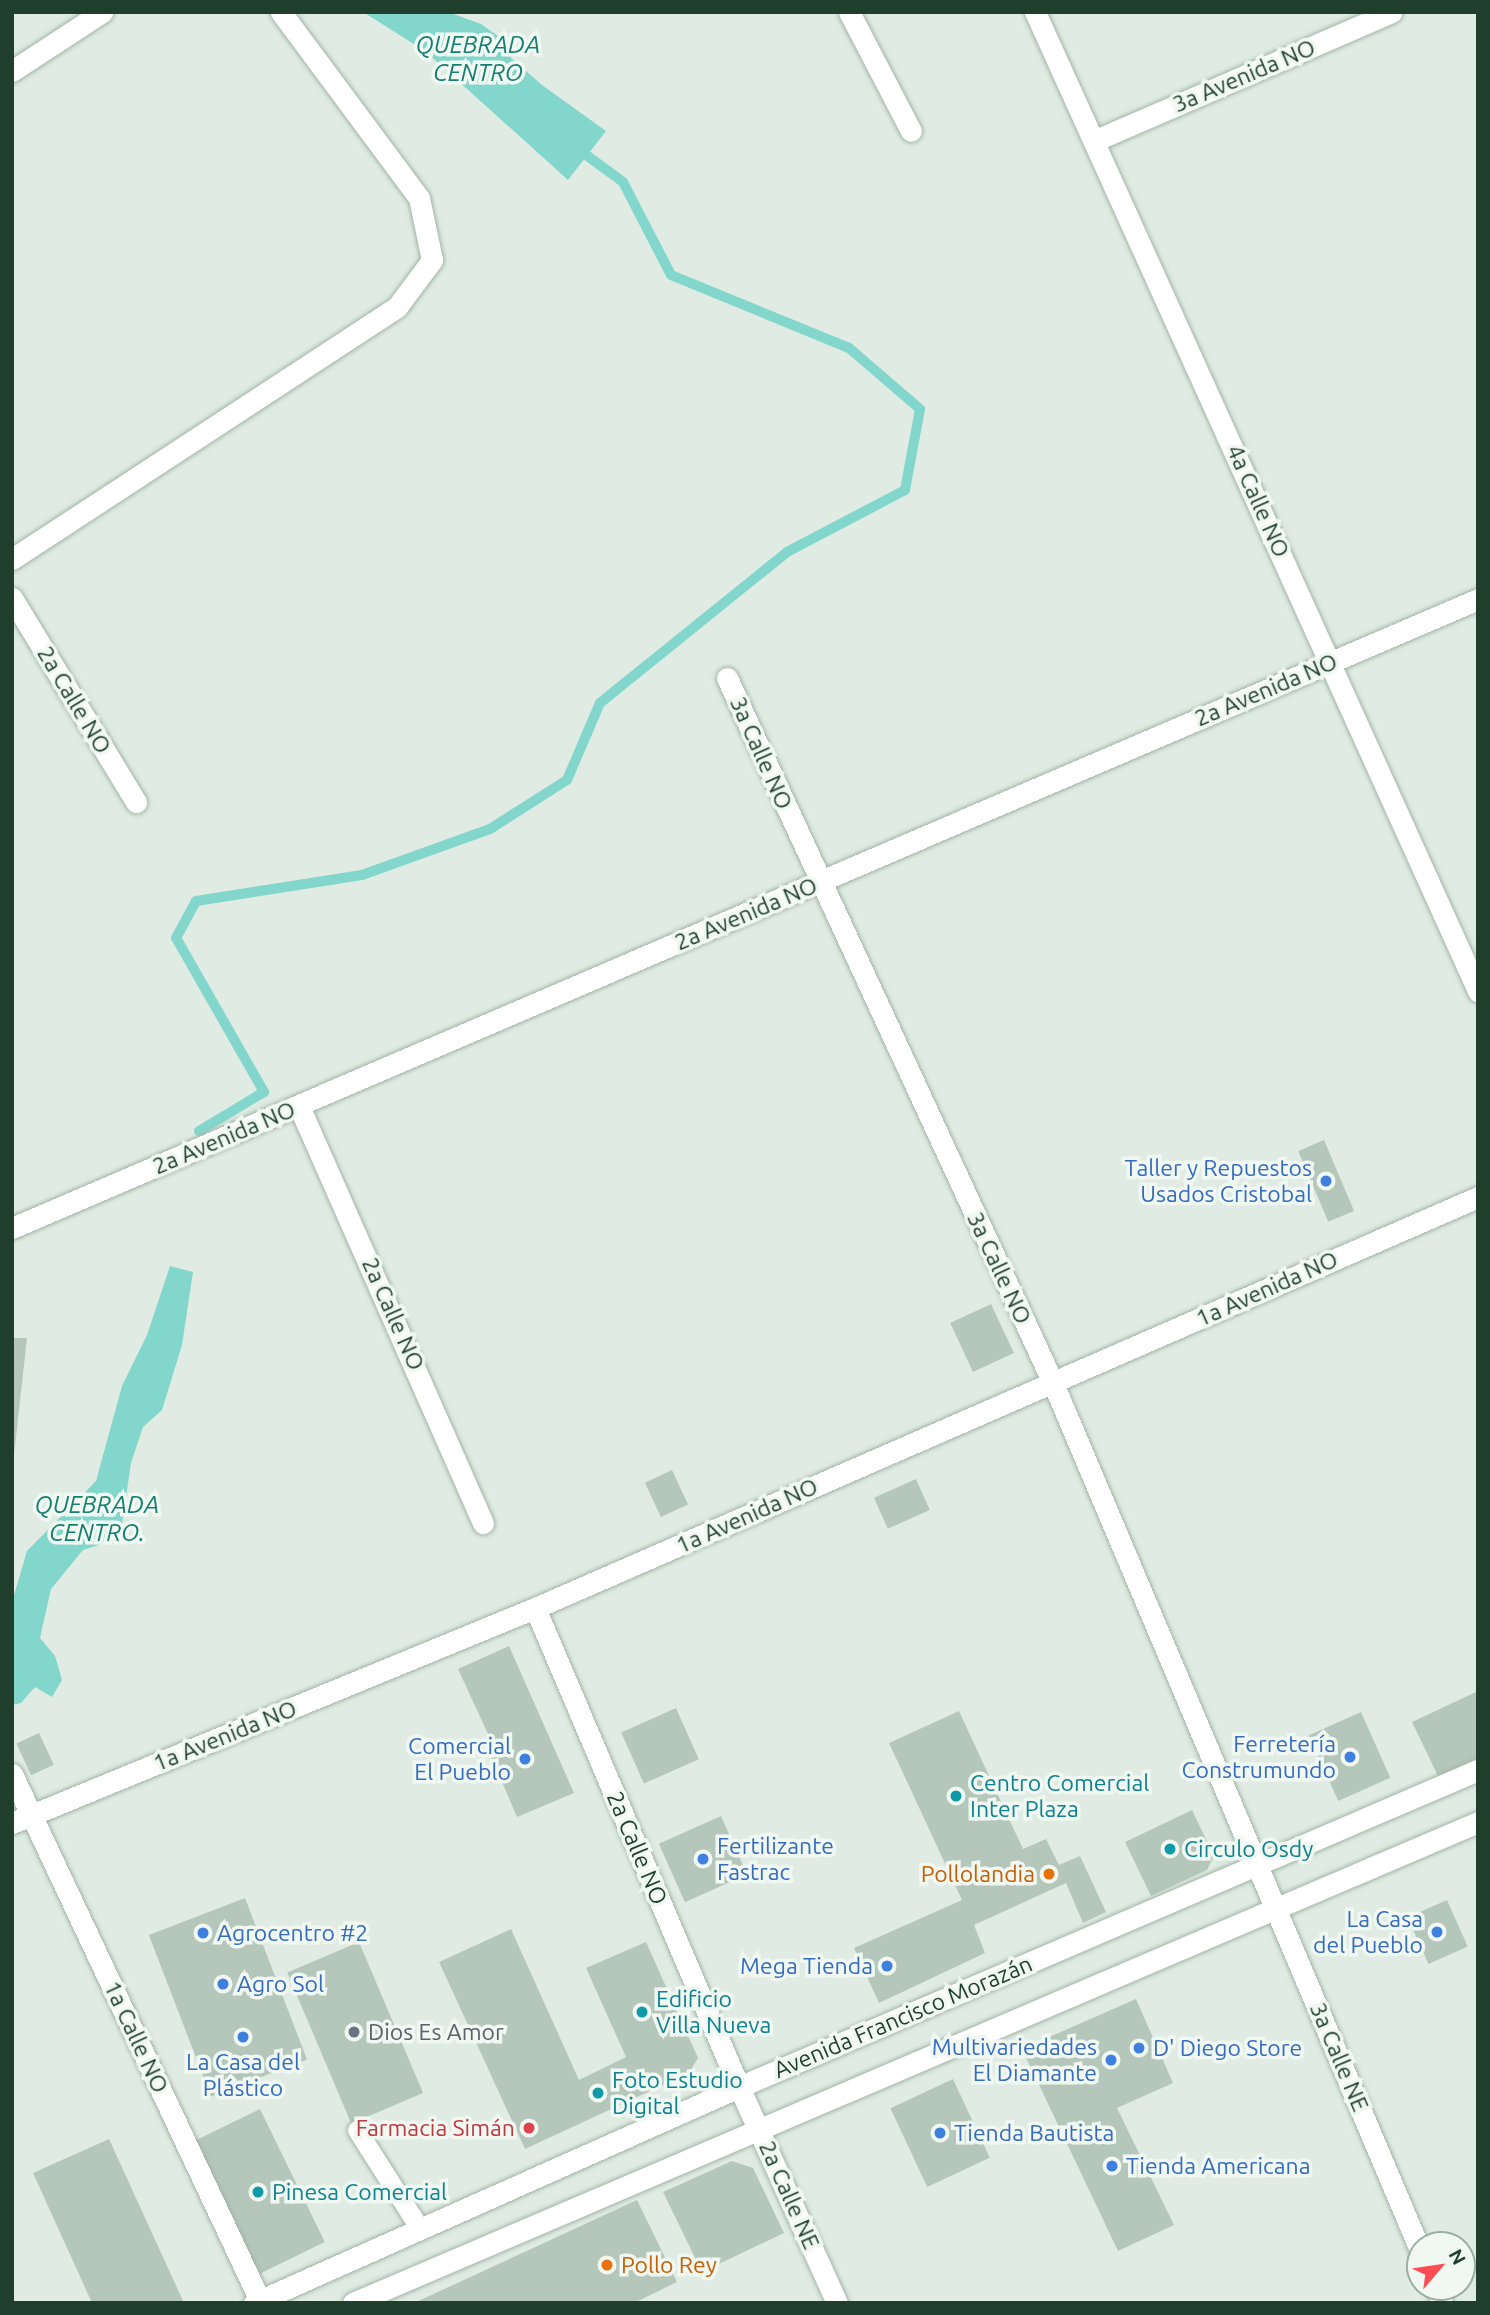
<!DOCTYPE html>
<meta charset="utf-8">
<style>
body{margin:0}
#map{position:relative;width:1490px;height:2315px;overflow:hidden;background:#e0ece3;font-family:Ubuntu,sans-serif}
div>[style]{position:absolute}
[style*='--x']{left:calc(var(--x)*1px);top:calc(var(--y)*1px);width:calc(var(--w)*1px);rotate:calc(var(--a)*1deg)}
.water>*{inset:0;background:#83d6cb}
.stream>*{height:10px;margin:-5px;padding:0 5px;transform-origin:5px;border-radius:5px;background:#83d6cb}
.building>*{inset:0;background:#b5c7bb;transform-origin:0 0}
.roads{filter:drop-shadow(0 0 2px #a2b4a8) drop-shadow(0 0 2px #a2b4a8)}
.lane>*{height:19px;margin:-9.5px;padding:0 9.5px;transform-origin:9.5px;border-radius:9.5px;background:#fff}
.street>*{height:21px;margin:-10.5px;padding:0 10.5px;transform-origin:10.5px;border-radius:10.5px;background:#fff}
.secondary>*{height:21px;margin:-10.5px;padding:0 10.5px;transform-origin:10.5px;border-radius:10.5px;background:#fff}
.dots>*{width:19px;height:19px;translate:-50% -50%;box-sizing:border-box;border:4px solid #f1f8f2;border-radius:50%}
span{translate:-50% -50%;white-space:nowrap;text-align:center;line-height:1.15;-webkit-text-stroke:7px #f1f8f2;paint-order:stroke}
.street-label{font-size:23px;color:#1f3e2c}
.shop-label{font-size:23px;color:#366cbe}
.right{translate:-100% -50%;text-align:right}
.left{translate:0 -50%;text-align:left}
.culture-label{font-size:23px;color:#0d838f}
.food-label{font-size:23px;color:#c56008}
.worship-label{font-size:23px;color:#5b616d}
.health-label{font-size:23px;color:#be3a42}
.water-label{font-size:24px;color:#147f71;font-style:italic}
.frame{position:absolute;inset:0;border:14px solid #1f3e2c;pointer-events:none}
.north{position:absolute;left:1406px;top:2231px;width:70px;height:70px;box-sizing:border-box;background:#f1f8f2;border:2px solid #9daea3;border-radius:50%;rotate:61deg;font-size:19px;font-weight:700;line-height:28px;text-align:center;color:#1f3e2c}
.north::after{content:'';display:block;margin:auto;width:24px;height:32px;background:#fe4c55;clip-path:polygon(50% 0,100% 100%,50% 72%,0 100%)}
</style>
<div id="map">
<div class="water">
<i style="clip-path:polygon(363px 12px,448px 12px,481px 24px,508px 43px,511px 58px,542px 85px,606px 131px,568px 180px,425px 51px)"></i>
<i style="clip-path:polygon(170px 1266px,193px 1272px,182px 1345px,162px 1410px,143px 1427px,131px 1463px,120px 1538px,83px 1550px,51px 1589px,40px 1638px,55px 1656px,62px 1680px,52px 1697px,35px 1687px,21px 1703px,12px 1705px,12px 1602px,27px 1551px,96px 1481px,122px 1386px,147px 1335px)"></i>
</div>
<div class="stream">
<i style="--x:199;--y:1131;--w:76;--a:-31"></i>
<i style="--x:264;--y:1092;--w:177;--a:-119.7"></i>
<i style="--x:176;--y:938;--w:42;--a:-61.6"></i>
<i style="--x:196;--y:901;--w:168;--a:-8.9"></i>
<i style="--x:362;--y:875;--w:136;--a:-19.8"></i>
<i style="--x:490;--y:829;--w:91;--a:-32.5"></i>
<i style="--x:567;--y:780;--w:84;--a:-66.8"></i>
<i style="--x:600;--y:703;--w:240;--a:-38.9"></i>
<i style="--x:787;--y:552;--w:133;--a:-27.7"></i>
<i style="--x:905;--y:490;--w:82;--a:-79.5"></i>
<i style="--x:920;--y:409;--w:94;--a:-139.3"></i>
<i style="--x:849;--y:348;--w:192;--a:-157.7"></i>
<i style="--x:671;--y:275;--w:105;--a:-117.3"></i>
<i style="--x:623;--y:182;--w:56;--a:-143.7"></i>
</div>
<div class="building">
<i style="left:1324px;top:1140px;width:77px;height:28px;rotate:67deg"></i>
<i style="left:991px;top:1304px;width:54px;height:45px;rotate:65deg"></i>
<i style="clip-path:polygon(12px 1338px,27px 1338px,14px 1455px,12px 1455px)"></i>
<i style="left:672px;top:1470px;width:38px;height:30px;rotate:65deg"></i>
<i style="left:916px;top:1479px;width:34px;height:46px;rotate:66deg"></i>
<i style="clip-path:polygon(509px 1646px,574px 1793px,517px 1817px,488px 1749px,494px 1747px,458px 1669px)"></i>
<i style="clip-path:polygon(1478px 1691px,1478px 1758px,1438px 1776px,1412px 1722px)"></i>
<i style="left:676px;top:1708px;width:56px;height:60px;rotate:66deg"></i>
<i style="clip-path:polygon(959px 1711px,1023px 1849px,1046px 1839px,1059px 1865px,1080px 1856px,1106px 1912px,1083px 1923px,1066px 1883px,974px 1925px,985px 1953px,879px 2003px,854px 1948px,962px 1900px,889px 1743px)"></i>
<i style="left:1361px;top:1712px;width:72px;height:57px;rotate:66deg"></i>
<i style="left:39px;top:1733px;width:35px;height:25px;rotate:65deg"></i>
<i style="clip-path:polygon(1192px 1810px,1214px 1856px,1207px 1870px,1151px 1896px,1125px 1842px)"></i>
<i style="left:721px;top:1816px;width:64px;height:68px;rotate:66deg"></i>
<i style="left:245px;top:1898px;width:173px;height:103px;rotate:69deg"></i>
<i style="left:1447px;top:1900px;width:51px;height:43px;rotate:66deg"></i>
<i style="clip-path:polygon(511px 1929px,579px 2080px,626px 2057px,586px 1968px,646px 1942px,698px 2058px,689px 2073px,525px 2149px,439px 1962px)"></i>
<i style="left:359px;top:1942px;width:164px;height:78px;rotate:67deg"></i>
<i style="clip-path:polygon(1136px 1999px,1173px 2083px,1117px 2108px,1174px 2225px,1118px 2251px,1022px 2049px)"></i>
<i style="left:953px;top:2079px;width:87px;height:69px;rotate:65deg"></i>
<i style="left:260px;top:2109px;width:148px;height:76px;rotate:64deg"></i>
<i style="clip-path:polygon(109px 2139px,184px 2303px,92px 2303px,33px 2173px)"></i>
<i style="clip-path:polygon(732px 2161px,753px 2168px,784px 2233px,702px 2272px,663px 2192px)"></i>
<i style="clip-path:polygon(637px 2200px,677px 2282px,634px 2303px,414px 2303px)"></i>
</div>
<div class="roads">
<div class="lane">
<i style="--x:357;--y:2130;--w:117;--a:57.5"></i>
</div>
<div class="street">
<i style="--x:849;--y:12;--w:134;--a:62.5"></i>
<i style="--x:1035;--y:12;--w:1075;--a:65.65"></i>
<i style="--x:12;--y:71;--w:108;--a:-33.2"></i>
<i style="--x:1096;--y:140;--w:322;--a:-23.4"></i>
<i style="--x:12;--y:559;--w:460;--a:-33.2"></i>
<i style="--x:397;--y:307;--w:59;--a:-53.3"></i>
<i style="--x:432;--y:260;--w:63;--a:-101.8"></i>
<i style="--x:419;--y:198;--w:232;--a:-126.6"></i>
<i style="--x:12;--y:598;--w:239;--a:58.7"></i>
<i style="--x:727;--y:678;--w:777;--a:65.18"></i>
<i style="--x:1053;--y:1383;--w:941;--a:67.06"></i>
<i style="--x:299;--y:1106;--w:456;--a:66.2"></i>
<i style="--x:12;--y:1228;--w:1595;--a:-23.22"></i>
<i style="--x:535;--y:1608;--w:521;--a:66.93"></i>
<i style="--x:739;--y:2087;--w:237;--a:65.6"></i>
<i style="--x:12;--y:1774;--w:585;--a:64.79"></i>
<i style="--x:12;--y:1823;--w:565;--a:-22.35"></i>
<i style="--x:535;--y:1608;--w:1029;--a:-23.55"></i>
<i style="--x:1436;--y:2287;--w:17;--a:69"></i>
</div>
<div class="secondary">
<i style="--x:254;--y:2303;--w:531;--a:-24.01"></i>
<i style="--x:739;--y:2087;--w:804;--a:-23.22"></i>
<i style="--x:353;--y:2303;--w:1224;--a:-23.15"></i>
</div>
</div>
<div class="dots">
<i style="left:1326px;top:1181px;background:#3f7fe0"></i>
<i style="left:1350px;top:1757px;background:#3f7fe0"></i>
<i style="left:525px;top:1759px;background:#3f7fe0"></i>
<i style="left:956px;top:1796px;background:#0f9aa8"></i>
<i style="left:1170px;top:1849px;background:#0f9aa8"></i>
<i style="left:703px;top:1859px;background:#3f7fe0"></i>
<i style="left:1049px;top:1874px;background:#e8710a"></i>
<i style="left:1437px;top:1932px;background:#3f7fe0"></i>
<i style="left:203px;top:1933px;background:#3f7fe0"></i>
<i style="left:887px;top:1966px;background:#3f7fe0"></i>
<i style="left:223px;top:1984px;background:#3f7fe0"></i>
<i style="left:642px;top:2012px;background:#0f9aa8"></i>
<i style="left:354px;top:2032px;background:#6b7280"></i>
<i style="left:243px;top:2037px;background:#3f7fe0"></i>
<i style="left:1139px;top:2048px;background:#3f7fe0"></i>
<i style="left:1111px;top:2060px;background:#3f7fe0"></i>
<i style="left:598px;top:2093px;background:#0f9aa8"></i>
<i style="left:529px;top:2128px;background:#e0444e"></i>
<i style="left:940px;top:2133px;background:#3f7fe0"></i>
<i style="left:1112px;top:2166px;background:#3f7fe0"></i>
<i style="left:258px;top:2192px;background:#0f9aa8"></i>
<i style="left:607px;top:2265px;background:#e8710a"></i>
</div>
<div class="street-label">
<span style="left:1244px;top:76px;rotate:-23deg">3a Avenida NO</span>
<span style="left:1258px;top:501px;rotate:66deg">4a Calle NO</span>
<span style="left:1266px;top:690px;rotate:-23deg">2a Avenida NO</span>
<span style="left:74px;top:700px;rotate:59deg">2a Calle NO</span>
<span style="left:761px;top:753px;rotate:66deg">3a Calle NO</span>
<span style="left:746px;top:914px;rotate:-23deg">2a Avenida NO</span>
<span style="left:224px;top:1138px;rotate:-23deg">2a Avenida NO</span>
<span style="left:999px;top:1268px;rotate:65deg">3a Calle NO</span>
<span style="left:1267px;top:1289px;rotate:-24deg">1a Avenida NO</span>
<span style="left:393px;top:1314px;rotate:66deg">2a Calle NO</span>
<span style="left:747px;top:1516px;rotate:-24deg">1a Avenida NO</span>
<span style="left:225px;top:1736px;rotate:-22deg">1a Avenida NO</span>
<span style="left:637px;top:1848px;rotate:67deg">2a Calle NO</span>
<span style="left:903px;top:2017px;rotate:-23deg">Avenida Francisco Morazán</span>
<span style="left:136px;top:2037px;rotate:65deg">1a Calle NO</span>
<span style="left:1339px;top:2057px;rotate:67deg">3a Calle NE</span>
<span style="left:789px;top:2195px;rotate:66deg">2a Calle NE</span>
</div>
<div class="shop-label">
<span class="right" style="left:1312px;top:1181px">Taller y Repuestos<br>Usados Cristobal</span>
<span class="right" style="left:1336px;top:1757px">Ferretería<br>Construmundo</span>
<span class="right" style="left:511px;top:1759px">Comercial<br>El Pueblo</span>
<span class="left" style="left:717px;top:1859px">Fertilizante<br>Fastrac</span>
<span class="right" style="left:1423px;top:1932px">La Casa<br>del Pueblo</span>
<span class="left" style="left:217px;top:1933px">Agrocentro #2</span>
<span class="right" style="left:873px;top:1966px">Mega Tienda</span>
<span class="left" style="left:237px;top:1984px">Agro Sol</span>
<span class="right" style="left:1097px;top:2060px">Multivariedades<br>El Diamante</span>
<span class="left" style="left:1153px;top:2048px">D' Diego Store</span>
<span style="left:243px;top:2075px">La Casa del<br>Plástico</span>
<span class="left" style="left:954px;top:2133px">Tienda Bautista</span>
<span class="left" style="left:1126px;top:2166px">Tienda Americana</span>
</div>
<div class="culture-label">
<span class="left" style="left:970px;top:1796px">Centro Comercial<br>Inter Plaza</span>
<span class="left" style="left:1184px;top:1849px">Circulo Osdy</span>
<span class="left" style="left:656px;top:2012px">Edificio<br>Villa Nueva</span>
<span class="left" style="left:612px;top:2093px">Foto Estudio<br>Digital</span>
<span class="left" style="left:272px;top:2192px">Pinesa Comercial</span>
</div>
<div class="food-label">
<span class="right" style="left:1035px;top:1874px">Pollolandia</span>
<span class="left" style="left:621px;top:2265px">Pollo Rey</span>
</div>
<div class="worship-label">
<span class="left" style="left:368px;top:2032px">Dios Es Amor</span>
</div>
<div class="health-label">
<span class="right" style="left:515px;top:2128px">Farmacia Simán</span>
</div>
<div class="water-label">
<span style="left:478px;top:59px">QUEBRADA<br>CENTRO</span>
<span style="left:97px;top:1519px">QUEBRADA<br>CENTRO.</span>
</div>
<div class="frame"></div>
<div class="north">N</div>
</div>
